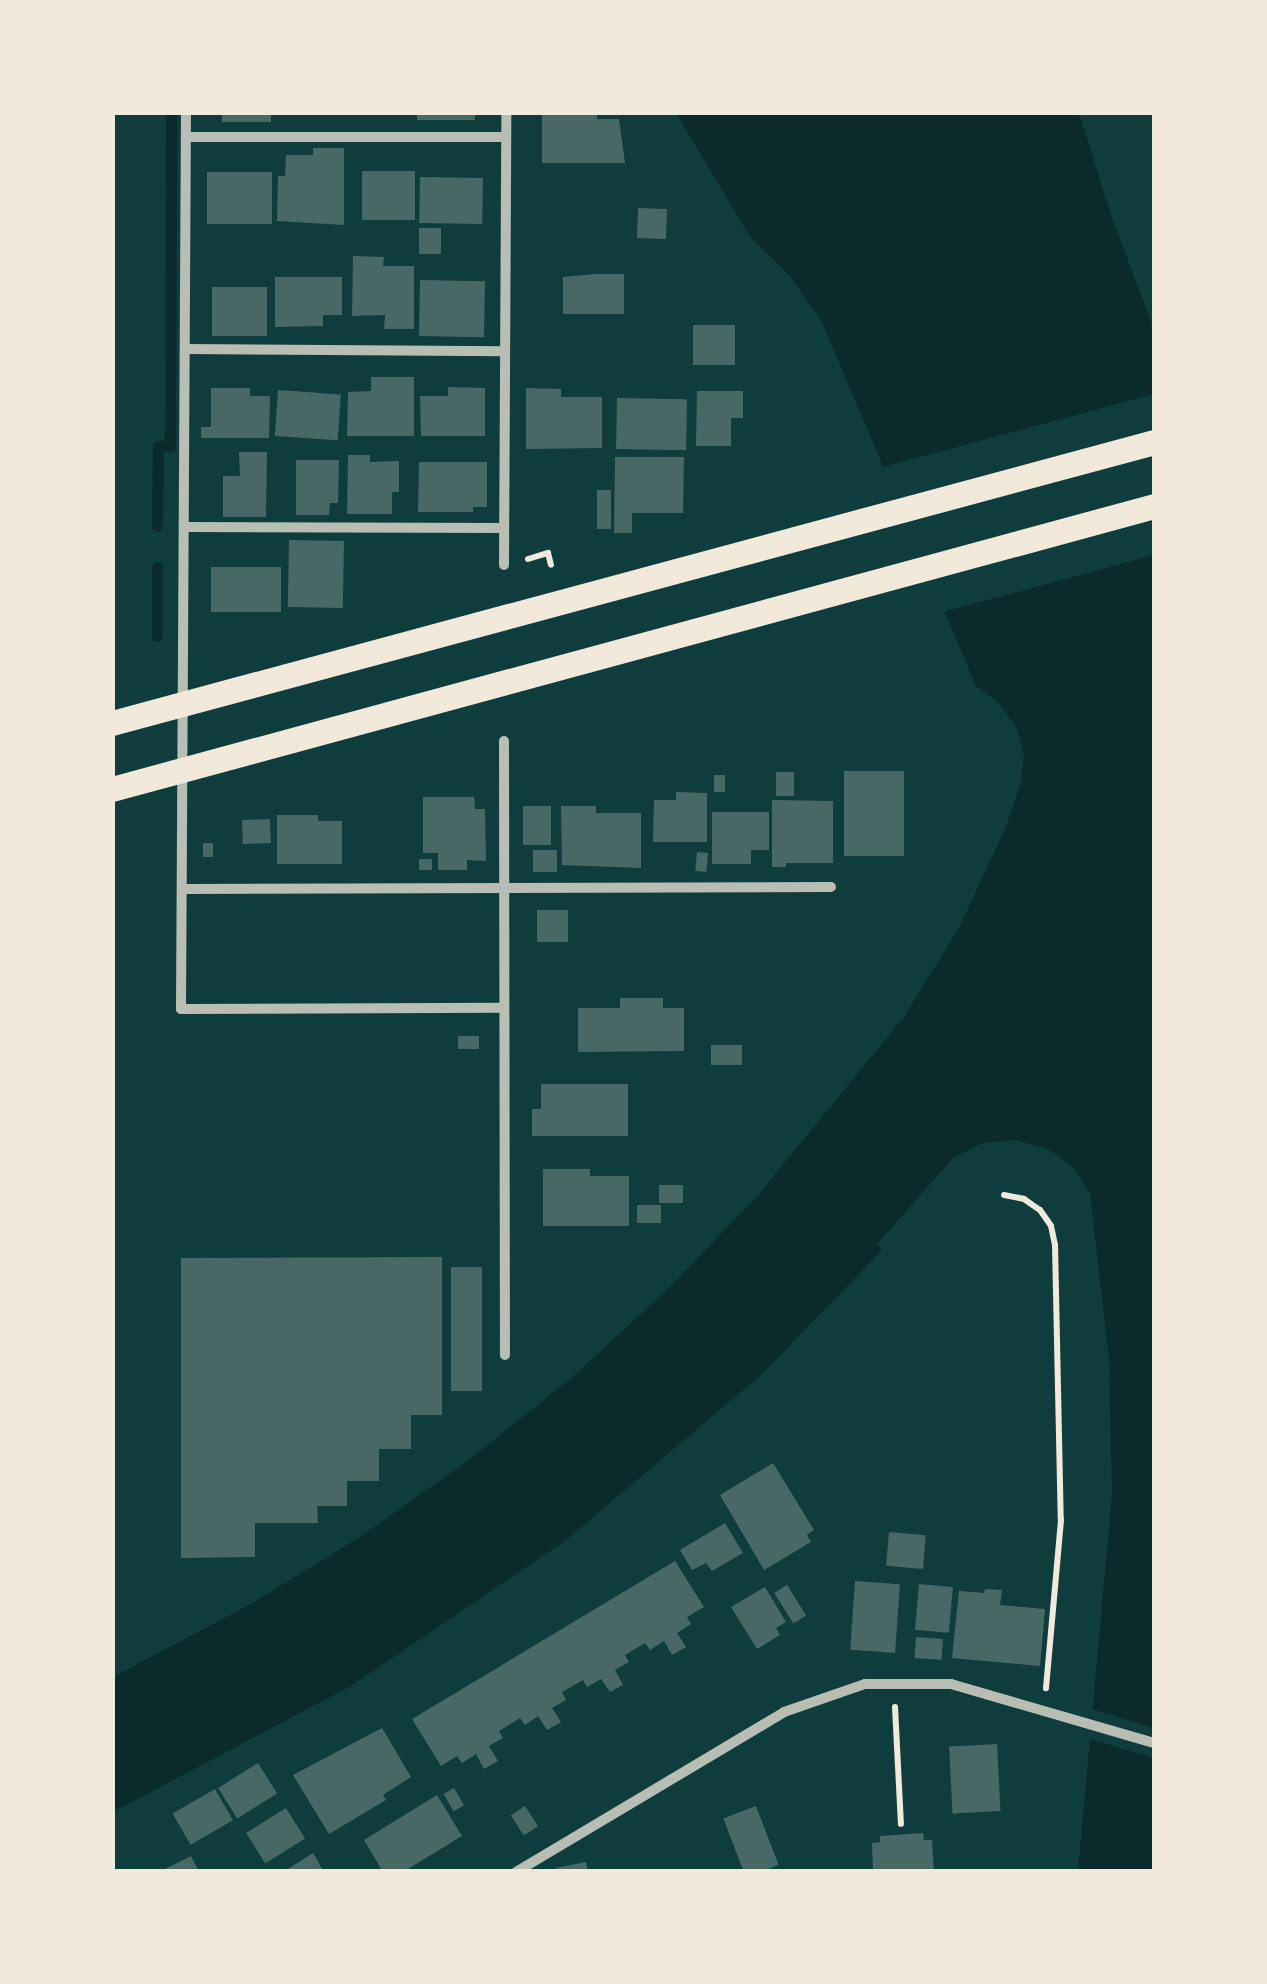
<!DOCTYPE html>
<style>
body{margin:0}
#map{position:relative;width:1267px;height:1984px;overflow:hidden;background:#0f3d3e;font-family:"Nunito Sans",sans-serif}
div>[style]{position:absolute}
[style*='--x']{left:calc(var(--x)*1px);top:calc(var(--y)*1px);width:calc(var(--w)*1px);rotate:calc(var(--a)*1deg)}
.water>*{inset:0;background:#0a2a2b}
.pier>*{inset:0;background:#0f3d3e}
.stream>*{height:11px;margin:-5.5px;padding:0 5.5px;transform-origin:5.5px;border-radius:5.5px;background:#0a2a2b}
.building>*{inset:0;background:#486865;transform-origin:0 0}
.path>*{height:6px;margin:-3px;padding:0 3px;transform-origin:3px;border-radius:3px;background:#f1e9da}
.minor>*{height:10px;margin:-5px;padding:0 5px;transform-origin:5px;border-radius:5px;background:#b8beb3}
.primary>*{height:25px;margin:-12.5px;padding:0 12.5px;transform-origin:12.5px;border-radius:12.5px;background:#f1e9da}
span{translate:-50% -50%;white-space:nowrap;text-align:center;line-height:1.15;-webkit-text-stroke:10px #f1e9da;paint-order:stroke}
.frame{position:absolute;inset:0;border:115px solid #f1e9da;pointer-events:none}
</style>
<div id="map">
<div class="water">
<i style="clip-path:polygon(676px 113px,1079px 113px,1111px 215px,1154px 330px,1154px 1871px,1078px 1871px,1112px 1495px,1109px 1359px,1090px 1193px,1072px 1166px,1046px 1148px,1015px 1140px,983px 1143px,954px 1157px,877px 1244px,882px 1250px,762px 1374px,565px 1541px,351px 1686px,113px 1812px,113px 1677px,249px 1605px,360px 1537px,466px 1462px,568px 1381px,664px 1293px,754px 1200px,904px 1017px,960px 926px,1005px 829px,1021px 783px,1024px 754px,1016px 727px,999px 703px,976px 686px,821px 320px,789px 275px,750px 237px)"></i>
</div>
<div class="pier">
<i style="clip-path:polygon(1154px 394px,1154px 555px,940px 613px,879px 468px)"></i>
<i style="clip-path:polygon(1089px 1708px,1154px 1728px,1154px 1758px,1086px 1738px)"></i>
</div>
<div class="stream">
<i style="--x:157;--y:526;--w:80;--a:-89.3"></i>
<i style="--x:158;--y:446;--w:12;--a:0"></i>
<i style="--x:170;--y:446;--w:334;--a:-89.8"></i>
<i style="--x:157;--y:636;--w:69;--a:-90"></i>
</div>
<div class="building">
<i style="left:222px;top:112px;width:49px;height:10px"></i>
<i style="left:417px;top:112px;width:58px;height:8px"></i>
<i style="clip-path:polygon(542px 112px,597px 112px,597px 119px,619px 119px,625px 163px,542px 163px)"></i>
<i style="clip-path:polygon(313px 148px,344px 148px,344px 225px,277px 221px,278px 176px,285px 176px,286px 155px,313px 155px)"></i>
<i style="left:362px;top:171px;width:53px;height:49px"></i>
<i style="left:207px;top:172px;width:65px;height:52px"></i>
<i style="left:420px;top:177px;width:63px;height:46px;rotate:1deg"></i>
<i style="left:638px;top:208px;width:29px;height:30px;rotate:2deg"></i>
<i style="left:419px;top:228px;width:22px;height:26px"></i>
<i style="clip-path:polygon(353px 256px,384px 257px,383px 266px,414px 266px,414px 329px,384px 329px,385px 315px,352px 316px)"></i>
<i style="clip-path:polygon(596px 274px,624px 274px,624px 314px,563px 314px,563px 277px)"></i>
<i style="clip-path:polygon(275px 277px,342px 277px,342px 315px,323px 315px,323px 326px,275px 327px)"></i>
<i style="left:420px;top:280px;width:65px;height:56px;rotate:1deg"></i>
<i style="left:212px;top:287px;width:55px;height:49px"></i>
<i style="left:693px;top:325px;width:42px;height:40px"></i>
<i style="clip-path:polygon(371px 377px,414px 377px,414px 436px,347px 436px,348px 392px,371px 391px)"></i>
<i style="clip-path:polygon(448px 387px,485px 388px,485px 436px,421px 436px,420px 396px,448px 396px)"></i>
<i style="clip-path:polygon(211px 388px,250px 388px,250px 396px,270px 396px,269px 438px,201px 438px,201px 427px,211px 427px)"></i>
<i style="clip-path:polygon(526px 388px,561px 389px,561px 397px,602px 397px,602px 448px,526px 449px)"></i>
<i style="left:278px;top:390px;width:63px;height:46px;rotate:4deg"></i>
<i style="clip-path:polygon(697px 391px,743px 391px,743px 418px,731px 418px,731px 446px,696px 446px)"></i>
<i style="left:617px;top:398px;width:70px;height:51px;rotate:1deg"></i>
<i style="clip-path:polygon(239px 452px,267px 452px,266px 517px,223px 517px,223px 476px,240px 476px)"></i>
<i style="clip-path:polygon(348px 455px,370px 455px,370px 462px,399px 461px,399px 492px,392px 492px,392px 514px,347px 514px)"></i>
<i style="clip-path:polygon(615px 457px,684px 457px,683px 513px,632px 513px,632px 533px,614px 533px)"></i>
<i style="clip-path:polygon(296px 460px,339px 460px,338px 503px,330px 503px,329px 515px,296px 515px)"></i>
<i style="clip-path:polygon(419px 462px,487px 462px,487px 507px,473px 507px,473px 512px,418px 512px)"></i>
<i style="left:597px;top:490px;width:14px;height:39px"></i>
<i style="left:289px;top:540px;width:55px;height:67px;rotate:1deg"></i>
<i style="left:211px;top:567px;width:70px;height:45px"></i>
<i style="left:844px;top:771px;width:60px;height:85px"></i>
<i style="left:794px;top:772px;width:24px;height:18px;rotate:90deg"></i>
<i style="left:714px;top:775px;width:11px;height:17px"></i>
<i style="clip-path:polygon(676px 792px,707px 793px,707px 842px,653px 842px,654px 800px,676px 800px)"></i>
<i style="clip-path:polygon(423px 797px,474px 797px,475px 809px,485px 809px,486px 861px,467px 860px,467px 870px,438px 870px,438px 853px,423px 853px)"></i>
<i style="clip-path:polygon(772px 800px,833px 801px,833px 863px,786px 863px,786px 867px,772px 867px)"></i>
<i style="left:523px;top:806px;width:28px;height:39px"></i>
<i style="clip-path:polygon(561px 806px,596px 806px,596px 813px,641px 813px,641px 868px,562px 865px)"></i>
<i style="clip-path:polygon(712px 812px,769px 812px,769px 850px,751px 850px,751px 864px,712px 864px)"></i>
<i style="clip-path:polygon(277px 815px,318px 815px,318px 821px,342px 821px,342px 864px,277px 864px)"></i>
<i style="left:270px;top:819px;width:24px;height:28px;rotate:88deg"></i>
<i style="left:203px;top:843px;width:10px;height:14px"></i>
<i style="left:557px;top:850px;width:22px;height:24px;rotate:90deg"></i>
<i style="left:697px;top:852px;width:11px;height:19px;rotate:5deg"></i>
<i style="left:419px;top:859px;width:13px;height:11px"></i>
<i style="left:537px;top:910px;width:31px;height:32px"></i>
<i style="clip-path:polygon(620px 998px,663px 998px,663px 1008px,684px 1008px,684px 1051px,578px 1052px,578px 1008px,620px 1008px)"></i>
<i style="left:458px;top:1036px;width:21px;height:13px"></i>
<i style="left:711px;top:1045px;width:31px;height:20px"></i>
<i style="clip-path:polygon(541px 1084px,628px 1084px,628px 1136px,532px 1136px,532px 1109px,541px 1109px)"></i>
<i style="clip-path:polygon(543px 1169px,590px 1169px,590px 1176px,629px 1176px,629px 1226px,543px 1226px)"></i>
<i style="left:659px;top:1185px;width:24px;height:18px"></i>
<i style="left:637px;top:1205px;width:24px;height:18px"></i>
<i style="clip-path:polygon(442px 1257px,442px 1415px,411px 1415px,411px 1449px,379px 1449px,379px 1481px,347px 1481px,347px 1506px,317px 1506px,318px 1523px,255px 1523px,255px 1557px,181px 1558px,181px 1258px)"></i>
<i style="left:451px;top:1267px;width:31px;height:124px"></i>
<i style="clip-path:polygon(773px 1463px,814px 1530px,807px 1535px,811px 1542px,764px 1570px,720px 1495px)"></i>
<i style="clip-path:polygon(725px 1523px,743px 1553px,712px 1571px,706px 1563px,692px 1570px,680px 1550px)"></i>
<i style="left:889px;top:1532px;width:37px;height:34px;rotate:5deg"></i>
<i style="clip-path:polygon(675px 1561px,704px 1607px,687px 1617px,691px 1624px,677px 1633px,686px 1647px,672px 1655px,664px 1641px,650px 1650px,645px 1643px,625px 1655px,629px 1662px,615px 1670px,623px 1685px,610px 1692px,601px 1679px,587px 1687px,583px 1680px,562px 1692px,566px 1700px,552px 1708px,561px 1722px,547px 1730px,538px 1716px,525px 1725px,520px 1718px,499px 1731px,503px 1738px,489px 1746px,498px 1761px,484px 1769px,476px 1754px,462px 1763px,457px 1756px,441px 1766px,412px 1719px)"></i>
<i style="left:855px;top:1581px;width:45px;height:69px;rotate:4deg"></i>
<i style="left:919px;top:1584px;width:34px;height:46px;rotate:5deg"></i>
<i style="left:787px;top:1585px;width:36px;height:15px;rotate:58deg"></i>
<i style="clip-path:polygon(765px 1587px,786px 1622px,776px 1628px,780px 1635px,757px 1649px,731px 1607px)"></i>
<i style="clip-path:polygon(985px 1589px,1002px 1590px,1000px 1605px,1045px 1609px,1040px 1666px,952px 1658px,959px 1591px,984px 1593px)"></i>
<i style="left:916px;top:1637px;width:27px;height:21px;rotate:4deg"></i>
<i style="clip-path:polygon(382px 1728px,411px 1777px,383px 1795px,386px 1800px,329px 1834px,293px 1775px)"></i>
<i style="left:997px;top:1744px;width:67px;height:48px;rotate:87deg"></i>
<i style="left:258px;top:1763px;width:36px;height:47px;rotate:58deg"></i>
<i style="left:454px;top:1788px;width:20px;height:12px;rotate:60deg"></i>
<i style="left:215px;top:1789px;width:36px;height:49px;rotate:60deg"></i>
<i style="clip-path:polygon(437px 1795px,462px 1836px,403px 1872px,383px 1872px,364px 1840px)"></i>
<i style="left:525px;top:1806px;width:24px;height:17px;rotate:57deg"></i>
<i style="left:756px;top:1806px;width:63px;height:35px;rotate:69deg"></i>
<i style="left:286px;top:1808px;width:36px;height:47px;rotate:58deg"></i>
<i style="clip-path:polygon(923px 1833px,924px 1840px,932px 1840px,934px 1872px,873px 1872px,872px 1843px,880px 1842px,880px 1836px)"></i>
<i style="clip-path:polygon(313px 1853px,324px 1872px,283px 1872px)"></i>
<i style="clip-path:polygon(191px 1856px,199px 1872px,159px 1872px)"></i>
<i style="clip-path:polygon(586px 1862px,588px 1872px,557px 1872px,556px 1868px)"></i>
</div>
<div class="path">
<i style="--x:528;--y:559;--w:21;--a:-17"></i>
<i style="--x:548;--y:553;--w:12;--a:76"></i>
<i style="--x:1004;--y:1195;--w:20;--a:11"></i>
<i style="--x:1024;--y:1199;--w:19;--a:35"></i>
<i style="--x:1040;--y:1210;--w:19;--a:55"></i>
<i style="--x:1051;--y:1226;--w:19;--a:78"></i>
<i style="--x:1055;--y:1245;--w:275;--a:88.8"></i>
<i style="--x:1061;--y:1520;--w:169;--a:95.1"></i>
<i style="--x:895;--y:1707;--w:117;--a:87.1"></i>
</div>
<div class="minor">
<i style="--x:186;--y:112;--w:897;--a:90.32"></i>
<i style="--x:181;--y:1009;--w:323;--a:-0.2"></i>
<i style="--x:186;--y:137;--w:320;--a:0"></i>
<i style="--x:185;--y:349;--w:320;--a:0.4"></i>
<i style="--x:184;--y:527;--w:320;--a:0.2"></i>
<i style="--x:504;--y:565;--w:453;--a:-89.7"></i>
<i style="--x:504;--y:741;--w:614;--a:89.91"></i>
<i style="--x:182;--y:889;--w:649;--a:-0.18"></i>
<i style="--x:516;--y:1872;--w:312;--a:-30.8"></i>
<i style="--x:784;--y:1712;--w:86;--a:-19.1"></i>
<i style="--x:865;--y:1684;--w:86;--a:0"></i>
<i style="--x:951;--y:1684;--w:211;--a:16.2"></i>
</div>
<div class="primary">
<i style="--x:112;--y:723;--w:1079;--a:-15.09"></i>
<i style="--x:112;--y:789;--w:1080;--a:-15.19"></i>
</div>
<div class="frame"></div>
</div>
